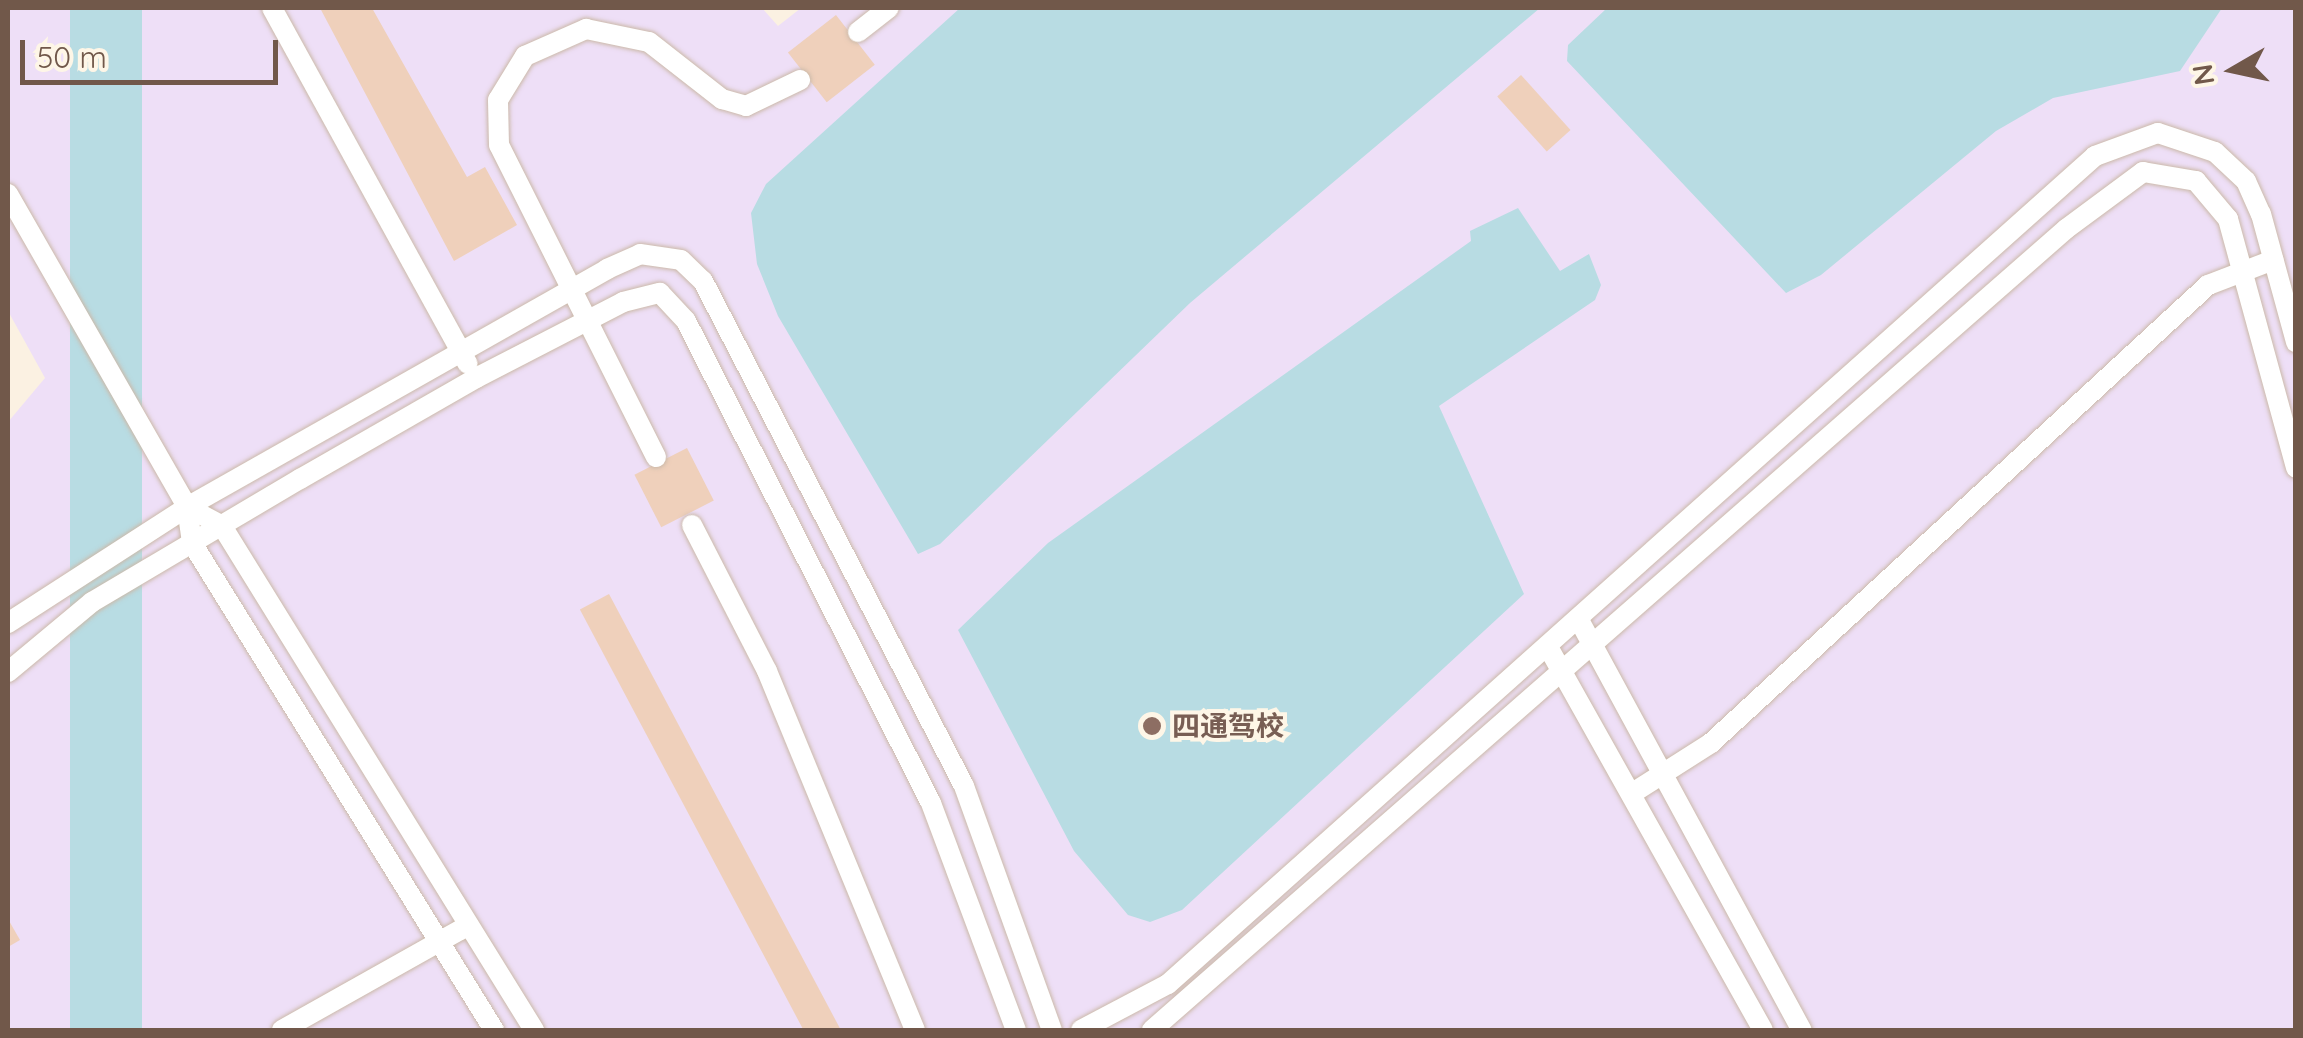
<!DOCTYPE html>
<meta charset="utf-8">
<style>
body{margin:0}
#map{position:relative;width:2303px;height:1038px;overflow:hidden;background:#fbf1e2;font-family:Quicksand,"Noto Sans SC",sans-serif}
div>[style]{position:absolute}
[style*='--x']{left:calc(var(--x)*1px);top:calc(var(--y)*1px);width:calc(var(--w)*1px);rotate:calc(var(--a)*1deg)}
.education>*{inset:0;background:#eedff7}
.water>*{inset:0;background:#b8dce3;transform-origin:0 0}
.building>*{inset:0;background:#efd0bb;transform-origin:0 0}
.roads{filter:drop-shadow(0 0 2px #cbb9a9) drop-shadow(0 0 2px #cbb9a9)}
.service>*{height:20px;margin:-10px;padding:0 10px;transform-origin:10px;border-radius:10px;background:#fff}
.dots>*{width:28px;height:28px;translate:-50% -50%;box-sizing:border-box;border:5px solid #fef6e7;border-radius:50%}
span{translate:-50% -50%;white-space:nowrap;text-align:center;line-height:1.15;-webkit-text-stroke:8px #fef6e7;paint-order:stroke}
.education-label{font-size:28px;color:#785e54;font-weight:700}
.left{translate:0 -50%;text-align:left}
.frame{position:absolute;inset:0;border:10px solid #71584a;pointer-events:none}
.north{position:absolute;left:2183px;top:20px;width:100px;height:100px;-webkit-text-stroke:8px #fef6e7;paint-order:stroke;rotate:261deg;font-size:28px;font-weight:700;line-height:40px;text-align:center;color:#71584a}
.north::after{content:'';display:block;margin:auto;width:35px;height:45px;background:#71584a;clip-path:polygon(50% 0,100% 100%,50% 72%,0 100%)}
.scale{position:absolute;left:20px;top:40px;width:258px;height:45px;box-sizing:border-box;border:5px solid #71584a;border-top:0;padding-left:12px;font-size:30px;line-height:35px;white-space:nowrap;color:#71584a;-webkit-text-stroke:8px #fef6e7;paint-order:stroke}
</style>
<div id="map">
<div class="education">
<i style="clip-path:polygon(8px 8px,762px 8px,778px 26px,801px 8px,2295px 8px,2295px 1030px,8px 1030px,8px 422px,45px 378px,8px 311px)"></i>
</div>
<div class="water">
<i style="left:70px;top:8px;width:72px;height:1178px"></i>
<i style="clip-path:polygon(960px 8px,1540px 8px,1190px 303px,940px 544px,918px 554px,778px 316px,757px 264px,751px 213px,766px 184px)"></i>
<i style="clip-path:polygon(1607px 8px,2222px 8px,2180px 71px,2053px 98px,1996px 131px,1821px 275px,1786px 293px,1567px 61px,1568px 45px)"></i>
<i style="clip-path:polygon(1518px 208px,1560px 271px,1589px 254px,1601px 285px,1595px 300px,1439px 406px,1524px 594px,1182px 910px,1150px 922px,1128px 915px,1074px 851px,958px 630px,1048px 543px,1471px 241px,1470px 231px)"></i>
</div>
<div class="building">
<i style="clip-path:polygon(320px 8px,372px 8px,467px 177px,485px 167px,517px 225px,454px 261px)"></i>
<i style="left:836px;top:15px;width:63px;height:61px;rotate:52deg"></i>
<i style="left:1521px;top:75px;width:74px;height:32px;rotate:48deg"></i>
<i style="left:687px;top:448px;width:59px;height:59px;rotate:63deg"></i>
<i style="left:609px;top:594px;width:495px;height:33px;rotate:62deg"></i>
<i style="clip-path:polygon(8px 919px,20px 940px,8px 947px)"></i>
</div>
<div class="roads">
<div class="service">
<i style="--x:272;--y:8;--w:406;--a:61.2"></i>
<i style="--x:858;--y:32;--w:39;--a:-38"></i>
<i style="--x:8;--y:194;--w:361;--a:60.2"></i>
<i style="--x:187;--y:507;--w:36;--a:82"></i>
<i style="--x:192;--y:543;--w:573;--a:58.2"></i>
<i style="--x:656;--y:457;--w:349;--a:-116.7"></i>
<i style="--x:499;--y:145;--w:45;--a:-91.3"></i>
<i style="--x:498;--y:100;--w:52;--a:-58.5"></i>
<i style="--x:525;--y:56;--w:67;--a:-23.9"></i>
<i style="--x:586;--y:29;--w:64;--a:11.7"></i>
<i style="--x:649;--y:42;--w:93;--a:38"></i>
<i style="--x:722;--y:99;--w:25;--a:16"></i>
<i style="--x:746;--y:106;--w:60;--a:-25.7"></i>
<i style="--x:187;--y:507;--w:40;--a:28"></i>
<i style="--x:222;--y:526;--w:593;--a:58.24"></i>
<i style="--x:692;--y:525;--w:164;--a:62.8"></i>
<i style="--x:767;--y:671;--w:388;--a:67.6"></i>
<i style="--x:1579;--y:620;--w:467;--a:61.5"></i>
<i style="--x:8;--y:623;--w:213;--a:-32.9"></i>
<i style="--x:187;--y:507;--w:483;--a:-29.5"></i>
<i style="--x:607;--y:269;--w:36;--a:-24"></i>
<i style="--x:640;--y:254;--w:41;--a:8.3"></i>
<i style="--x:681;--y:260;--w:30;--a:44"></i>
<i style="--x:703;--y:281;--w:568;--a:62.67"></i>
<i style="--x:964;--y:786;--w:259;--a:70.2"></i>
<i style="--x:1548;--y:647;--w:439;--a:60.7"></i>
<i style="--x:8;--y:672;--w:109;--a:-39.8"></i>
<i style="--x:92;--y:602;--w:242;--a:-30.6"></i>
<i style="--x:300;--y:479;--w:203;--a:-29.8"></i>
<i style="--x:476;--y:378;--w:165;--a:-27.3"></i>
<i style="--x:623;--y:302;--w:38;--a:-14"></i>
<i style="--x:660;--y:293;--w:38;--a:47"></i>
<i style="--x:686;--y:321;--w:541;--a:63.06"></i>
<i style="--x:931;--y:803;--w:242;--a:69.5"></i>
<i style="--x:1631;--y:794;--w:95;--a:-32.5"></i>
<i style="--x:1711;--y:743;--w:676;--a:-42.66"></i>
<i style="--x:2208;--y:285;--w:70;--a:-21"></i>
<i style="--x:282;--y:1030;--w:214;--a:-29.3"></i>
<i style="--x:1081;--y:1030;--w:98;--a:-27.9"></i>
<i style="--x:1168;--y:984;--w:1243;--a:-41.77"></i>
<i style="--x:2095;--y:156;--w:67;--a:-20.1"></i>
<i style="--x:2158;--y:133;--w:60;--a:18.4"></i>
<i style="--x:2215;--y:152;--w:42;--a:43.1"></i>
<i style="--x:2246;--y:181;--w:36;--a:66"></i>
<i style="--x:2261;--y:214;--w:133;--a:74.7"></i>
<i style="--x:1152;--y:1030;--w:1215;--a:-41.23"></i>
<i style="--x:2066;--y:229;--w:96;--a:-36.5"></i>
<i style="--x:2143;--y:172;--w:54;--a:9.6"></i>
<i style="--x:2196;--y:181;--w:50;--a:49.9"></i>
<i style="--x:2228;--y:219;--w:258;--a:74.7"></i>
</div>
</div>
<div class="dots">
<i style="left:1152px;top:726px;background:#8d6e63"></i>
</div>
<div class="education-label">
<span class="left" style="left:1172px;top:726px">四通驾校</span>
</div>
<div class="frame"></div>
<div class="north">N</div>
<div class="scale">50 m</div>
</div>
